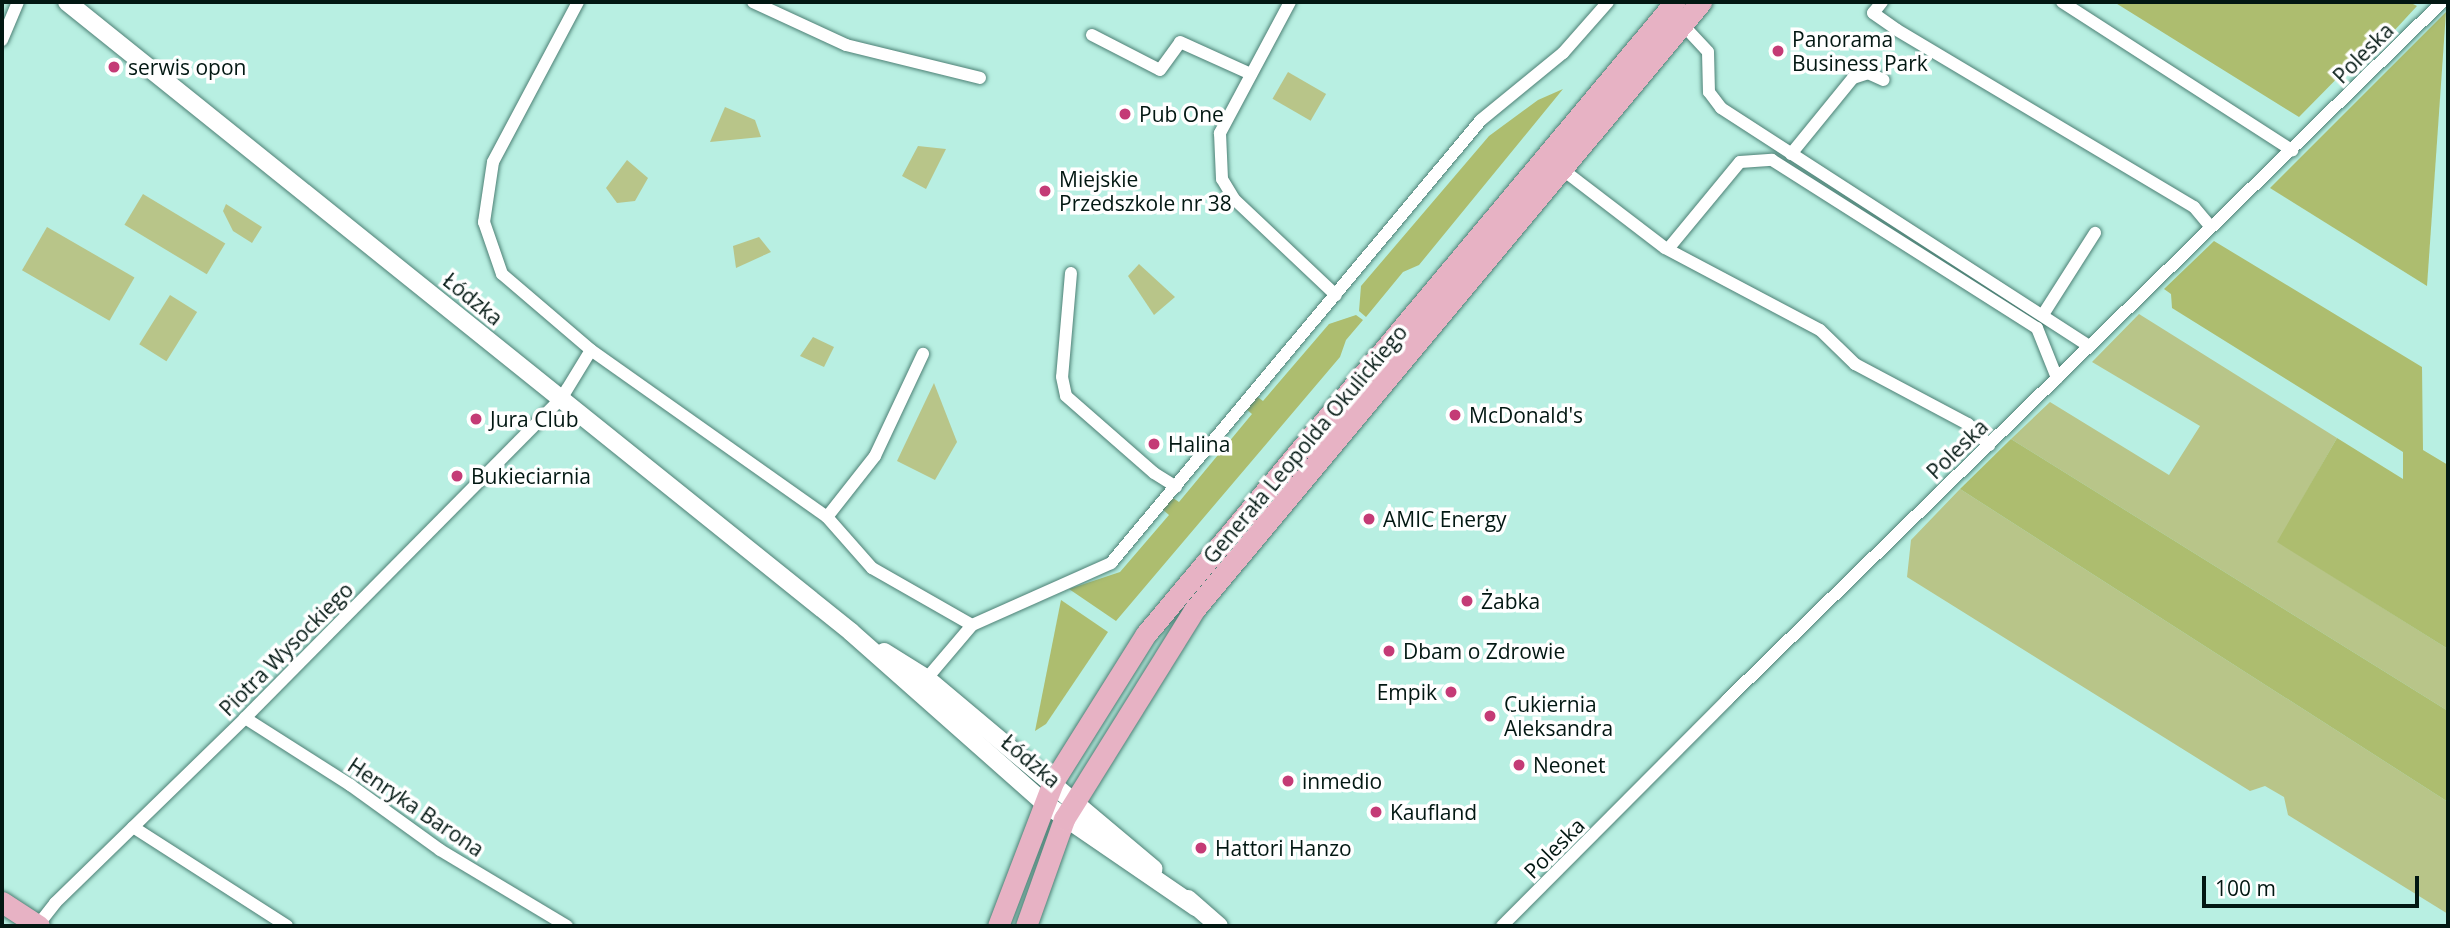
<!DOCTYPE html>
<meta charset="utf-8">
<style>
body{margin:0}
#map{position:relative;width:2450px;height:928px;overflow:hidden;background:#b8efe2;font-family:"Open Sans",sans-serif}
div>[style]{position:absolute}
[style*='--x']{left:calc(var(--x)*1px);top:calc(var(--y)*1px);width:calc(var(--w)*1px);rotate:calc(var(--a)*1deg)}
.green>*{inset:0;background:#b8c589;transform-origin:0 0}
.forest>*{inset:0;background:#adbd6f}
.roads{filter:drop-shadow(0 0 2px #4d8075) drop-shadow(0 0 2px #4d8075)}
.street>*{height:12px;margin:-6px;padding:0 6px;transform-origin:6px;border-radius:6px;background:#fff}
.secondary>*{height:18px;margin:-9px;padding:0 9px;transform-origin:9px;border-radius:9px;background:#fff}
.primary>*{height:21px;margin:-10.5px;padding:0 10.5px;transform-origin:10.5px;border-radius:10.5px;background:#e7b2c4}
.dots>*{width:19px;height:19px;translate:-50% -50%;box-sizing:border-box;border:4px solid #fff;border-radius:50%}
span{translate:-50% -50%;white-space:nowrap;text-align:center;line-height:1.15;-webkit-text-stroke:7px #fff;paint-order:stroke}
.poi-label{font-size:21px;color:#021712}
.left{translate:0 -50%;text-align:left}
.right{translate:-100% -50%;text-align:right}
.street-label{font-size:21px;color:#021712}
.frame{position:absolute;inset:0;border:4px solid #021712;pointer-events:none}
.scale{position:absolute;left:2202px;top:876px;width:217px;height:32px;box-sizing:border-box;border:4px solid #021712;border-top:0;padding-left:9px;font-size:21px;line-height:24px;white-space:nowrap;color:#021712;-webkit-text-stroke:5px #fff;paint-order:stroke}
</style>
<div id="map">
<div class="green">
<i style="left:1288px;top:72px;width:44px;height:31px;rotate:30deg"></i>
<i style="clip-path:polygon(725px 107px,755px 120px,761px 137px,710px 142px)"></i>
<i style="clip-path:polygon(918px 146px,946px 149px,926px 189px,902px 176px)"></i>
<i style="clip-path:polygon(627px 160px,648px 178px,635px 201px,617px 203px,606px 188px)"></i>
<i style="left:143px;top:194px;width:96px;height:36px;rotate:31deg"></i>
<i style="clip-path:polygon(226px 204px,262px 227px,252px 243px,233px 231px,223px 211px)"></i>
<i style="left:47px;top:227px;width:101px;height:50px;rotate:30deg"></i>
<i style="clip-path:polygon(759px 237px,771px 252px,736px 268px,733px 246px)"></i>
<i style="clip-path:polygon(1139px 264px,1175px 297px,1154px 315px,1128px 276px)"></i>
<i style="left:170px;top:295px;width:32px;height:58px;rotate:32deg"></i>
<i style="clip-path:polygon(2139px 314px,2337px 438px,2278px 542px,2448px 649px,2448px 711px,2011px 439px,2050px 402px,2169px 475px,2200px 426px,2092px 362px)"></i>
<i style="clip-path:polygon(813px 337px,834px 347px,824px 367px,800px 356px)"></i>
<i style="clip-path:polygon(934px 383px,957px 442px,935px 480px,897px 461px)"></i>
<i style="clip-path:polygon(1960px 489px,2448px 802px,2448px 914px,2288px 815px,2284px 797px,2265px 786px,2250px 791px,1907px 577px,1911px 540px)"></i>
</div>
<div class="forest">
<i style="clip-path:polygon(2114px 2px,2409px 2px,2417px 6px,2368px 59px,2361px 54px,2299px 117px)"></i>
<i style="clip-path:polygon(2446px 12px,2427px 286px,2270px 188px)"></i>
<i style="clip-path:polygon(1563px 89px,1419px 265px,1403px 272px,1366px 317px,1359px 311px,1361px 286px,1489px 136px,1538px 100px)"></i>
<i style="clip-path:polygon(2214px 241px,2422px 367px,2423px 450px,2448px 465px,2448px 649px,2277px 542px,2337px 438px,2403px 479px,2403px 452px,2172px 308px,2171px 294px,2164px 289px)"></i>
<i style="clip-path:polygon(1356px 315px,1363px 320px,1346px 340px,1340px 357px,1116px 621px,1069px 589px,1120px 572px,1169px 515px,1161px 508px,1170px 496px,1179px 502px,1252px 414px,1245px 408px,1255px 395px,1263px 401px,1329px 324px)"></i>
<i style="clip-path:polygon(2011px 439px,2448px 711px,2448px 802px,1960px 489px)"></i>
<i style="clip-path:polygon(1061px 600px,1108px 632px,1046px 724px,1035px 731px)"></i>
</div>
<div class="roads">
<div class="street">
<i style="--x:578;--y:2;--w:181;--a:118"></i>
<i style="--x:493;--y:162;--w:61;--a:98.5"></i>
<i style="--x:484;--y:222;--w:55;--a:70.9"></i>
<i style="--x:502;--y:274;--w:117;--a:40.5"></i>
<i style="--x:591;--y:350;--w:289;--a:35.3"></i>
<i style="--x:827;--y:517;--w:68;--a:48.6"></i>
<i style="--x:872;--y:568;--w:115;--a:29.7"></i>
<i style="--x:753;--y:2;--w:102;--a:24.8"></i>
<i style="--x:846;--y:45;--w:138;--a:13.8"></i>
<i style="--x:1290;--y:2;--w:149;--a:118.1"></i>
<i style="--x:1220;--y:133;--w:46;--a:87.5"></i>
<i style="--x:1222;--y:179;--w:23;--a:59"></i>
<i style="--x:1234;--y:199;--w:140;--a:43.3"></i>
<i style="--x:1882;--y:2;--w:14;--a:129"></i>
<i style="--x:1873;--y:13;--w:29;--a:35"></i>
<i style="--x:1897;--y:30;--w:346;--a:30.8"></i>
<i style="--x:2194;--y:207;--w:26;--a:50"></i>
<i style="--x:2062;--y:2;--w:274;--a:32.8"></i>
<i style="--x:1684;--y:26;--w:35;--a:47"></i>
<i style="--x:1708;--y:52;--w:40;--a:88.6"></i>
<i style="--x:1709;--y:92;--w:20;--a:53"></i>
<i style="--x:1721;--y:108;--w:438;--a:32.9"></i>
<i style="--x:1092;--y:35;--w:76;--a:27.2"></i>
<i style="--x:1160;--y:70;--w:34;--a:-54"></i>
<i style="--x:1180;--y:42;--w:78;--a:24.3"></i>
<i style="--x:2;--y:40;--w:41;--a:-67.2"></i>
<i style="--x:1791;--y:154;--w:98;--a:-50.8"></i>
<i style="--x:1853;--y:78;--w:16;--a:-18"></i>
<i style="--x:1868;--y:73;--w:17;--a:24"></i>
<i style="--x:1563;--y:170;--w:128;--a:37.4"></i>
<i style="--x:1665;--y:248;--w:175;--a:27.9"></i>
<i style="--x:1820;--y:330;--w:49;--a:44.2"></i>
<i style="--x:1855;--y:364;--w:128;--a:28"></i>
<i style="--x:1968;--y:424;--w:30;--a:45"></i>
<i style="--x:1668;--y:249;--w:113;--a:-50.4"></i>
<i style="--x:1740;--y:162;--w:32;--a:-4"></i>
<i style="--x:1772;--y:160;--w:314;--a:32.4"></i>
<i style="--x:2037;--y:328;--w:54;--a:68.2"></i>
<i style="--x:1071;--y:273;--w:104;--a:94.9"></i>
<i style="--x:1062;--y:377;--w:19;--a:78"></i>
<i style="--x:1066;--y:396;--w:117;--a:41.2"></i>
<i style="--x:1154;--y:473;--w:26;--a:32"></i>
<i style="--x:2044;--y:313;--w:95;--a:-57.5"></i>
<i style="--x:827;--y:517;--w:78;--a:-51.8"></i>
<i style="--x:875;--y:456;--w:113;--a:-64.8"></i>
<i style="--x:922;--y:684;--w:77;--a:-49.7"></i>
<i style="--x:972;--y:625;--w:152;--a:-24"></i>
<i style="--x:1111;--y:563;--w:577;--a:-50.13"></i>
<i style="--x:1481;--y:120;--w:106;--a:-39.3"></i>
<i style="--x:1563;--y:53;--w:68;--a:-48.6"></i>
<i style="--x:245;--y:718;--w:125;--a:32.5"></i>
<i style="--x:350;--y:785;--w:111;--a:35.8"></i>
<i style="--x:440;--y:850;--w:148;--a:30.9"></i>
<i style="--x:133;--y:827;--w:183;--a:32.7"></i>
<i style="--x:38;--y:925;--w:28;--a:-52"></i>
<i style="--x:55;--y:903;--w:265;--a:-44.2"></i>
<i style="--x:245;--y:718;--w:449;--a:-45.3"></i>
<i style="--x:561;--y:399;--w:57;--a:-58.5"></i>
<i style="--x:1502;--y:926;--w:319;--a:-45.1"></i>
<i style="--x:1727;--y:700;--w:999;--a:-44.31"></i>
</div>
<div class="secondary">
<i style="--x:67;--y:2;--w:1006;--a:38.78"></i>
<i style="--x:851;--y:632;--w:258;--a:41.5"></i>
<i style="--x:1044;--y:803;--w:184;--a:34.4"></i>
<i style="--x:884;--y:652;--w:49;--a:31.8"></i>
<i style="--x:926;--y:678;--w:297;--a:40"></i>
<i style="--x:1188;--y:899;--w:41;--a:41.1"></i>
</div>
<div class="primary">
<i style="--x:2;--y:902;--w:44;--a:33"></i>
<i style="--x:998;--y:926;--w:154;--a:-69.1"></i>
<i style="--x:1053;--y:782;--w:175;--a:-57.9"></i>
<i style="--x:1146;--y:634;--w:824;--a:-50.07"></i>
<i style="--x:1026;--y:926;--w:114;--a:-70.4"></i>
<i style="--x:1064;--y:819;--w:246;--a:-58.1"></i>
<i style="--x:1194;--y:610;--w:792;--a:-50.18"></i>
</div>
</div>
<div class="dots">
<i style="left:1778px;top:51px;background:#c43b76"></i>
<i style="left:114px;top:67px;background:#c43b76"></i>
<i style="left:1125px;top:114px;background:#c43b76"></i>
<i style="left:1045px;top:191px;background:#c43b76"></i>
<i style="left:1455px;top:415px;background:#c43b76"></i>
<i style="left:476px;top:419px;background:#c43b76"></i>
<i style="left:1154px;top:444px;background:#c43b76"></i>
<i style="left:457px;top:476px;background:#c43b76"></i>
<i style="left:1369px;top:519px;background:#c43b76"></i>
<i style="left:1467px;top:601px;background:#c43b76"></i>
<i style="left:1389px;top:651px;background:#c43b76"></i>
<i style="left:1451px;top:692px;background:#c43b76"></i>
<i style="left:1490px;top:716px;background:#c43b76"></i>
<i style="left:1519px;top:765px;background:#c43b76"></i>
<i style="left:1288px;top:781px;background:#c43b76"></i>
<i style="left:1376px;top:812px;background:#c43b76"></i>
<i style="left:1201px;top:848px;background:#c43b76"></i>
</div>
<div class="poi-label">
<span class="left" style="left:1792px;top:51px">Panorama<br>Business Park</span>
<span class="left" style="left:128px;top:67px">serwis opon</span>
<span class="left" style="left:1139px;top:114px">Pub One</span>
<span class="left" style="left:1059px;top:191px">Miejskie<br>Przedszkole nr 38</span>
<span class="left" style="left:1469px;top:415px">McDonald's</span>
<span class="left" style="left:490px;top:419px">Jura Club</span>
<span class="left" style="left:1168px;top:444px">Halina</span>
<span class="left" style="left:471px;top:476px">Bukieciarnia</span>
<span class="left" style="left:1383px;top:519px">AMIC Energy</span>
<span class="left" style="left:1481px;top:601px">Żabka</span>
<span class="left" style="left:1403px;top:651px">Dbam o Zdrowie</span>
<span class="right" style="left:1437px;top:692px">Empik</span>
<span class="left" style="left:1504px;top:716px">Cukiernia<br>Aleksandra</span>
<span class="left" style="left:1533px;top:765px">Neonet</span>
<span class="left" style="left:1302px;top:781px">inmedio</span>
<span class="left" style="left:1390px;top:812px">Kaufland</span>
<span class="left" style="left:1215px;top:848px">Hattori Hanzo</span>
</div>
<div class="street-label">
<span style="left:2363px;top:53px;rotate:-45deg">Poleska</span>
<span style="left:473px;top:299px;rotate:39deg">Łódzka</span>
<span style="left:1305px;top:444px;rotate:-50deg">Generała Leopolda Okulickiego</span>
<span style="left:1957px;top:449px;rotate:-44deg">Poleska</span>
<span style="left:286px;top:649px;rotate:-45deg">Piotra Wysockiego</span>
<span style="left:1031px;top:761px;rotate:40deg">Łódzka</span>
<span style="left:416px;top:807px;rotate:34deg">Henryka Barona</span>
<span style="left:1554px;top:848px;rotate:-45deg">Poleska</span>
</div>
<div class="frame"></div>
<div class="scale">100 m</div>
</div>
